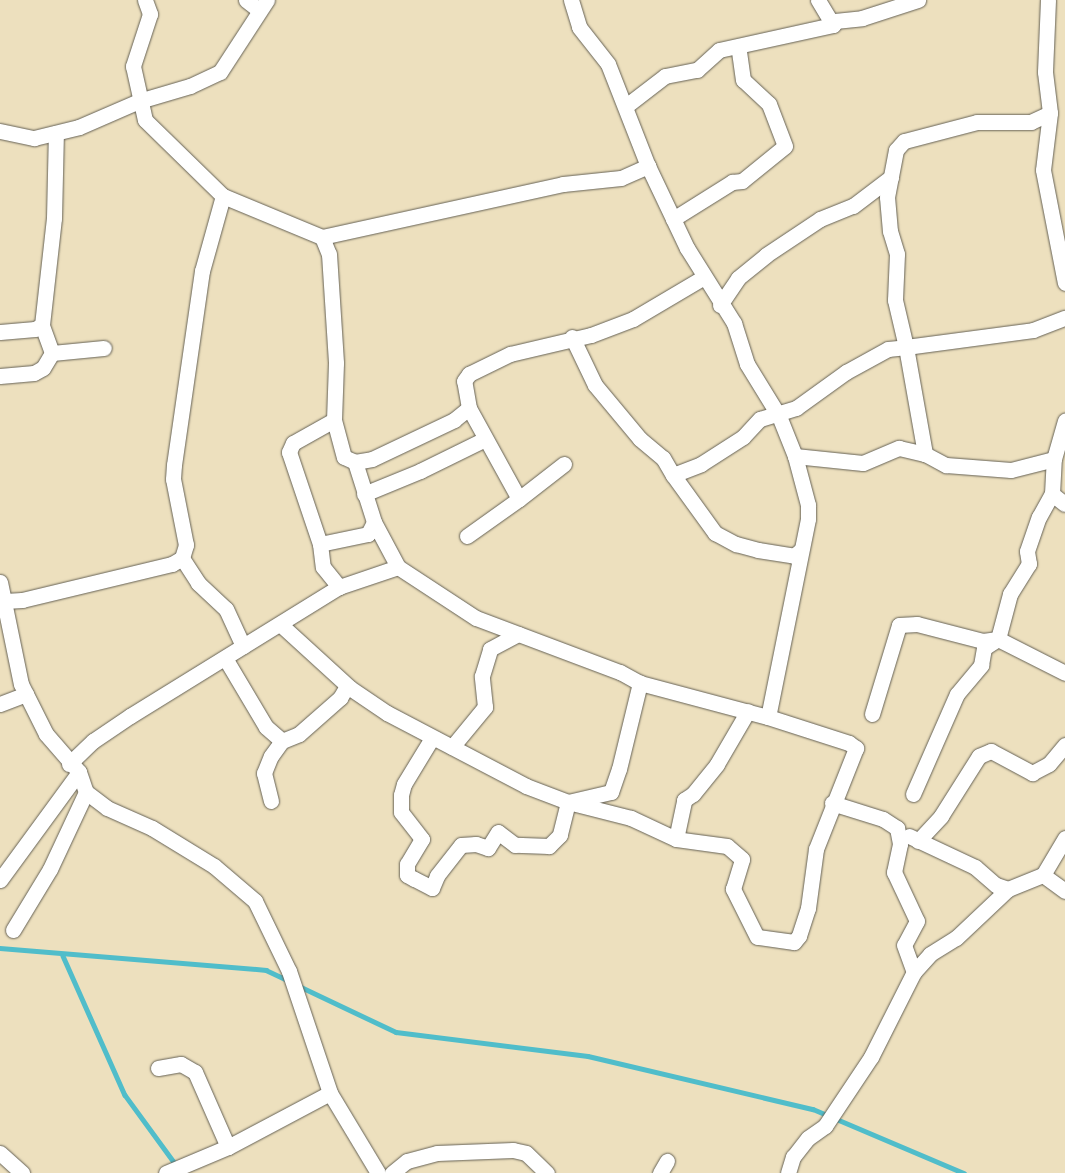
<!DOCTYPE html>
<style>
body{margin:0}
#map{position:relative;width:1065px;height:1173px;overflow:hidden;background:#ede0be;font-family:Sriracha,sans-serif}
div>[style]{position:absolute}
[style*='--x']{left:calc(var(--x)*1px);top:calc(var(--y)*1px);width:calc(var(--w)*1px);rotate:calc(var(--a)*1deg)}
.stream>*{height:4.5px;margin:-2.25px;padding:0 2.25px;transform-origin:2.25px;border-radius:2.25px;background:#50bdca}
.roads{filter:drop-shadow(0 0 1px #656155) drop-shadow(0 0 1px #656155)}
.minor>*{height:15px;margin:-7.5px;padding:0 7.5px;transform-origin:7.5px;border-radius:7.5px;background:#fff}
span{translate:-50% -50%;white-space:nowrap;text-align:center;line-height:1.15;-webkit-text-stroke:4px #fff;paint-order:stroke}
</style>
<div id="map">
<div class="stream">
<i style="--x:0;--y:948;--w:267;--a:4.7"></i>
<i style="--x:266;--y:970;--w:23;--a:25"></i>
<i style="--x:63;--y:956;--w:152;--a:66"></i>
<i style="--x:125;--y:1095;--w:87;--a:53.9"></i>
<i style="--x:299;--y:986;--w:107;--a:25.4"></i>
<i style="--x:396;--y:1032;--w:193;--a:7.1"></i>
<i style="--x:588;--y:1056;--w:231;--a:13.3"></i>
<i style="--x:813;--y:1109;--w:164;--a:23"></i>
</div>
<div class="roads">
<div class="minor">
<i style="--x:145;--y:0;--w:15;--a:70"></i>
<i style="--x:150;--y:14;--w:55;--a:108.1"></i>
<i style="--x:133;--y:66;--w:55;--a:77.5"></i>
<i style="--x:145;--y:120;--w:109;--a:44.3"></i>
<i style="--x:223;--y:196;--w:107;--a:22.5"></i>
<i style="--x:322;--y:237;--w:247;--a:-12.4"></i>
<i style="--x:563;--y:184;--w:58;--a:-5.9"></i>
<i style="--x:621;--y:178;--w:30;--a:-24"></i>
<i style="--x:246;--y:0;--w:16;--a:38"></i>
<i style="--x:571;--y:0;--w:28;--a:73"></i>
<i style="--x:579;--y:27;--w:47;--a:51.9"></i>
<i style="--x:608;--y:64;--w:110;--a:68.6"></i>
<i style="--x:648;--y:166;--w:91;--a:64.6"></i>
<i style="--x:687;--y:248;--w:89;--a:57.9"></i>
<i style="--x:734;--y:323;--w:43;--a:72.4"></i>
<i style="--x:747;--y:364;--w:61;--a:58.4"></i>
<i style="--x:779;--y:416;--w:43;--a:68.2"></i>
<i style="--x:795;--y:456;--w:51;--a:75.1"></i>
<i style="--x:808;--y:505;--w:14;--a:90"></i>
<i style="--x:808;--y:519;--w:202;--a:101.4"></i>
<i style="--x:818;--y:0;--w:29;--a:59"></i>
<i style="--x:1048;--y:0;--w:72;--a:92.4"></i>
<i style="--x:1045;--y:72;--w:41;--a:83"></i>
<i style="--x:1050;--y:113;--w:57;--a:97"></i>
<i style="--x:1043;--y:170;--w:115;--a:79"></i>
<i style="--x:626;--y:106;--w:49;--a:-37.6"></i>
<i style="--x:665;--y:76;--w:33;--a:-11"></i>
<i style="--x:697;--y:70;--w:30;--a:-42"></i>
<i style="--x:719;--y:50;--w:117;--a:-12.4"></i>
<i style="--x:833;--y:25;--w:4;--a:-63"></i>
<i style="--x:835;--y:21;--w:27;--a:-6"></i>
<i style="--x:862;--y:18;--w:59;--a:-17.8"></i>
<i style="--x:1050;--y:113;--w:21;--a:155"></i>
<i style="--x:1031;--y:122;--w:54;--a:180"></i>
<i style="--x:977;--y:122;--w:75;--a:165.4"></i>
<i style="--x:904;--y:141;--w:12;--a:132"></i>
<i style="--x:896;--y:150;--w:48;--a:100.8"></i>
<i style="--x:887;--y:197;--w:34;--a:85"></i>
<i style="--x:890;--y:231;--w:24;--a:73"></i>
<i style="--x:897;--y:254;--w:46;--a:92.5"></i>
<i style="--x:895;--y:300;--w:48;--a:76.8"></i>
<i style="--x:906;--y:347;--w:128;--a:-7.6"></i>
<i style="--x:1033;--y:330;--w:34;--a:-21"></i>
<i style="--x:0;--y:131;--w:35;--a:12"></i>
<i style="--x:34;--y:138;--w:46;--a:-13.7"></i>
<i style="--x:79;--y:127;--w:65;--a:-23.4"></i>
<i style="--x:139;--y:101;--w:53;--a:-16.4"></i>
<i style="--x:190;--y:86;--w:33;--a:-25"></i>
<i style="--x:220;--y:72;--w:86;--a:-56.9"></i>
<i style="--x:673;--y:219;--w:70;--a:-32.1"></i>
<i style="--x:732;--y:182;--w:10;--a:-6"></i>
<i style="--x:742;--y:181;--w:55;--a:-39.1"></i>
<i style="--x:785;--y:146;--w:45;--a:-110.9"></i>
<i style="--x:769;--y:104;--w:35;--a:-137"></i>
<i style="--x:743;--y:80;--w:34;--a:-98"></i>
<i style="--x:322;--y:237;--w:18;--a:68"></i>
<i style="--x:329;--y:254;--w:109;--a:86.3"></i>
<i style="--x:336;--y:363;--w:57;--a:92"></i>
<i style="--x:334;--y:420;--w:38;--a:75"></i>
<i style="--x:344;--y:457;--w:12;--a:24"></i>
<i style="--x:355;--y:462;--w:63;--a:72.4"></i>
<i style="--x:374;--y:522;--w:51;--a:61.9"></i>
<i style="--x:398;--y:567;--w:93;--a:33.2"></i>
<i style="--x:476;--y:618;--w:154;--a:20.6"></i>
<i style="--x:620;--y:672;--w:23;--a:29"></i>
<i style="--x:640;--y:683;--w:132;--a:14.9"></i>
<i style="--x:768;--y:717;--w:85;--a:17.8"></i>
<i style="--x:849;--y:743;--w:9;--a:36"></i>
<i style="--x:856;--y:748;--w:109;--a:111.6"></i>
<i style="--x:816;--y:849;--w:60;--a:97.7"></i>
<i style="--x:808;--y:908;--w:29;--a:108"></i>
<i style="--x:799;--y:936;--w:8;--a:130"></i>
<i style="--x:794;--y:942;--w:37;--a:-172"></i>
<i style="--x:757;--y:937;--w:54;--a:-116.6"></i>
<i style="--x:733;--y:889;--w:31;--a:-73"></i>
<i style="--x:742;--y:859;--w:20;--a:-139"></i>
<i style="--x:727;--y:846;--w:51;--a:-172.2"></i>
<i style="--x:676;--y:839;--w:50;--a:-155"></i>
<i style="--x:631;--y:818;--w:65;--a:-165.7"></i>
<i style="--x:568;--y:802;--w:34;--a:104"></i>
<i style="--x:560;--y:835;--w:16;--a:135"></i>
<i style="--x:549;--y:846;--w:34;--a:-178"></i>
<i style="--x:515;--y:845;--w:21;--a:-143"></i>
<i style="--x:498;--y:832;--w:19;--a:122"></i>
<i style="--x:488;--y:848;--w:13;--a:-162"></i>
<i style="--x:476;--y:844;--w:15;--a:176"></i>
<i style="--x:461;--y:845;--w:39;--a:128"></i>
<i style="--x:437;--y:876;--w:13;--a:113"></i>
<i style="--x:432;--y:888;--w:20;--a:-153"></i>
<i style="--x:414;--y:879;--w:8;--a:-150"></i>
<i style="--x:407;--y:875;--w:11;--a:-90"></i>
<i style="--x:407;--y:864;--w:29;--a:-59"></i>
<i style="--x:422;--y:839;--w:34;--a:-128"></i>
<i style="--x:401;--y:812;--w:17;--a:-90"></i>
<i style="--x:401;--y:795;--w:11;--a:-75"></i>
<i style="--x:404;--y:784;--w:54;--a:-58.7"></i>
<i style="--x:720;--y:305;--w:32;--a:-56"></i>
<i style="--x:738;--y:278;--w:36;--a:-39"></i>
<i style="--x:766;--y:255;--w:65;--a:-33.7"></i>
<i style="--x:820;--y:219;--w:35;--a:-22"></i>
<i style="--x:853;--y:206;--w:48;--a:-37.3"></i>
<i style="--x:0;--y:332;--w:35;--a:-5"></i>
<i style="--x:35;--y:329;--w:8;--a:-30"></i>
<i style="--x:572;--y:337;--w:53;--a:64.4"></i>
<i style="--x:595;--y:385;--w:70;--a:50.2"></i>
<i style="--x:640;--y:439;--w:30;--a:40"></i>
<i style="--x:663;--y:458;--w:20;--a:60"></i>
<i style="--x:673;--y:475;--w:30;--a:-21"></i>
<i style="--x:701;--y:464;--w:50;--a:-32.7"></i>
<i style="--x:743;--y:437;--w:25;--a:-47"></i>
<i style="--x:760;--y:419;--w:38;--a:-17"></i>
<i style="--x:796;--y:408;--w:62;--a:-35.8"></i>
<i style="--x:846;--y:372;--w:48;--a:-28.7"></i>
<i style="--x:888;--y:349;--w:18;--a:-6"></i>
<i style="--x:906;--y:347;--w:109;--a:79.9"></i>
<i style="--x:52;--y:353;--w:30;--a:-110"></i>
<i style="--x:42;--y:325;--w:108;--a:-83.6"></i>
<i style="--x:54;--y:218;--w:85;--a:-88.7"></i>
<i style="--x:0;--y:376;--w:34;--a:-5"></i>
<i style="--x:34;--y:373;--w:10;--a:-29"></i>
<i style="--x:43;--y:368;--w:17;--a:-59"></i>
<i style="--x:52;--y:353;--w:52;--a:-5.5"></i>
<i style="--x:334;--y:420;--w:47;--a:150.7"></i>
<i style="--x:293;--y:443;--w:10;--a:114"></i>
<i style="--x:289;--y:452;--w:97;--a:71.4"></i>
<i style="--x:320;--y:544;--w:23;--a:83"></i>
<i style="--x:323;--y:567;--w:26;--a:51"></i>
<i style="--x:795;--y:456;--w:68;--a:5.9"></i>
<i style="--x:863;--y:463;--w:39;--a:-23"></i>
<i style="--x:899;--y:448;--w:27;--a:13"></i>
<i style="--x:925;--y:454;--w:24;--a:28"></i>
<i style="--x:946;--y:465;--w:65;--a:4.4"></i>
<i style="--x:1011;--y:470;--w:44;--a:-14.3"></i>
<i style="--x:355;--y:462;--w:17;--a:-10"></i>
<i style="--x:372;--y:459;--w:91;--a:-25.4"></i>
<i style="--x:454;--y:420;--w:19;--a:-39"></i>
<i style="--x:673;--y:475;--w:72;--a:54.1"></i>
<i style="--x:715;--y:533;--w:24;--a:28"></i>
<i style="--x:736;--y:544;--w:23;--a:15"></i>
<i style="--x:758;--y:550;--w:36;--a:9"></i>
<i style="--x:794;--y:556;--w:9;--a:-41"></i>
<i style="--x:364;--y:494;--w:61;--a:-22.3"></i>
<i style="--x:420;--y:471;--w:72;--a:-26.2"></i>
<i style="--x:1052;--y:494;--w:16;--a:38"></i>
<i style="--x:519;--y:499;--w:57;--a:-37.9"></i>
<i style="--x:467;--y:536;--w:64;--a:-35.4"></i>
<i style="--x:519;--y:499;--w:104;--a:-118.8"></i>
<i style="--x:469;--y:408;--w:27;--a:-100"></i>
<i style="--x:464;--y:381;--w:9;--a:-54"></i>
<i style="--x:469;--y:374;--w:46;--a:-26"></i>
<i style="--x:510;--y:354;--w:83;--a:-13.2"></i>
<i style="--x:591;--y:335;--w:45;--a:-20.9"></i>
<i style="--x:633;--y:319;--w:82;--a:-30.6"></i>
<i style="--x:320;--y:544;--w:49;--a:-11.8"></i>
<i style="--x:368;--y:534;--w:13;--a:-63"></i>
<i style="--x:182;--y:558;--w:30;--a:57"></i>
<i style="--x:198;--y:583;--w:38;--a:43"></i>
<i style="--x:226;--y:609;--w:41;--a:65.3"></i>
<i style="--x:0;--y:582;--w:104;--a:78.4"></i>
<i style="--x:21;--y:684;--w:56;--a:63.4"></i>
<i style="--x:46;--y:734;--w:50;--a:49"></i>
<i style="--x:79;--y:772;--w:21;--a:71"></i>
<i style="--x:86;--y:792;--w:26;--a:37"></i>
<i style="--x:107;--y:808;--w:49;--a:24"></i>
<i style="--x:152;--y:828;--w:73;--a:31.5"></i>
<i style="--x:214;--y:866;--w:54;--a:40.5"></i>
<i style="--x:255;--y:901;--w:78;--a:64.1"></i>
<i style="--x:289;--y:971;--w:129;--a:71.4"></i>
<i style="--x:330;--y:1093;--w:93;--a:59"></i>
<i style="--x:5;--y:601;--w:17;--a:-3"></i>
<i style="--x:22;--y:600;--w:154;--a:-13.5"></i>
<i style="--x:172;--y:564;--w:12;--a:-31"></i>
<i style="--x:182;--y:558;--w:14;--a:-73"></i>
<i style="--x:186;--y:545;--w:67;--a:-101.1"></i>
<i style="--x:173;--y:479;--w:14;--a:-86"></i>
<i style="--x:174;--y:465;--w:196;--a:-81.8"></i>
<i style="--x:202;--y:271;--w:78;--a:-74.4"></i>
<i style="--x:280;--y:624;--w:95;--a:42.4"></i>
<i style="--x:350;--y:688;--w:45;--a:34"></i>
<i style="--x:387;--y:713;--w:157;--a:27.7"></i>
<i style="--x:526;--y:786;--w:45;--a:20.9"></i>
<i style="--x:568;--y:802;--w:44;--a:-13.1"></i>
<i style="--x:611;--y:792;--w:24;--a:-71"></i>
<i style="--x:619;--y:769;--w:89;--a:-76.3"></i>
<i style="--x:225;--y:658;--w:80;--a:59.3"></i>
<i style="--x:266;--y:727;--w:21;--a:41"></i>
<i style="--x:0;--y:704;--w:28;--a:-21"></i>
<i style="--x:872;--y:714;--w:93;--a:-73.1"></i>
<i style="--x:899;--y:625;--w:18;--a:-3"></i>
<i style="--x:917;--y:624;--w:68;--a:14.4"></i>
<i style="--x:983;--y:641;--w:15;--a:-8"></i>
<i style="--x:998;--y:639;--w:75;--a:26.9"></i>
<i style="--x:452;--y:747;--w:52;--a:-50.5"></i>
<i style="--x:485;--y:707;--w:31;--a:-96"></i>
<i style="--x:482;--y:676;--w:28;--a:-73"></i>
<i style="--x:490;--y:649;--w:32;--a:-28"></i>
<i style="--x:69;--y:764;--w:33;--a:-44"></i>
<i style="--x:93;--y:741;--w:45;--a:-34"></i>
<i style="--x:130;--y:716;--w:246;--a:-31.7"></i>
<i style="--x:339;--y:587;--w:62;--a:-18.7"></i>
<i style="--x:913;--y:794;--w:109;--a:-66.3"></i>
<i style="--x:957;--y:694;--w:38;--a:-50"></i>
<i style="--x:981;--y:665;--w:17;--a:-80"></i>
<i style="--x:984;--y:648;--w:17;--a:-33"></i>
<i style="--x:998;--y:639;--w:47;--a:-75.1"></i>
<i style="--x:1010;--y:594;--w:36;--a:-58"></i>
<i style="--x:1029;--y:564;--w:13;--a:-99"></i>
<i style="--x:1027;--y:551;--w:36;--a:-71"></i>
<i style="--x:1039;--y:517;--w:26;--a:-61"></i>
<i style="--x:1052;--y:494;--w:35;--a:-87"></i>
<i style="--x:1054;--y:459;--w:40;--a:-74"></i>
<i style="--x:271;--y:801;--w:29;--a:-104"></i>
<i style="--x:264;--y:773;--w:18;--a:-68"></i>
<i style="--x:271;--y:756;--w:19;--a:-54"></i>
<i style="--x:282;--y:741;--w:18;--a:-22"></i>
<i style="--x:299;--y:734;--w:55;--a:-41.3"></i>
<i style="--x:340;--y:698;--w:14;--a:-60"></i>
<i style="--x:832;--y:803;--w:53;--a:17.4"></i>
<i style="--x:883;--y:819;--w:17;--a:33"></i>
<i style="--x:897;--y:828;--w:16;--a:79"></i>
<i style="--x:900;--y:844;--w:29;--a:102"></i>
<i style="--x:894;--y:872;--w:54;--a:64.9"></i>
<i style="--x:917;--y:921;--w:27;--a:118"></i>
<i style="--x:904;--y:945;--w:29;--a:70"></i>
<i style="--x:909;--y:836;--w:73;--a:25.2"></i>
<i style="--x:975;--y:867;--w:28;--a:41"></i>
<i style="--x:996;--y:885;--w:13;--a:18"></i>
<i style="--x:676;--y:839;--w:40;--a:-78"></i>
<i style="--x:684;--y:800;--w:11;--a:-34"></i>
<i style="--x:693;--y:794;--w:38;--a:-51"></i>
<i style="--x:717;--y:764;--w:61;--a:-59.7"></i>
<i style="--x:918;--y:841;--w:34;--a:-47"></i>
<i style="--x:941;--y:816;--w:71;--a:-57.7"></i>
<i style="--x:979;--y:756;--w:13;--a:-23"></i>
<i style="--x:991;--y:751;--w:47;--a:28.2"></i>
<i style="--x:1032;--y:773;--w:19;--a:-28"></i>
<i style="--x:1049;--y:764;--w:25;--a:-50"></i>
<i style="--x:1043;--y:875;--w:27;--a:36"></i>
<i style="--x:0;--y:880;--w:134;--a:-53.8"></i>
<i style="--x:13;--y:930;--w:71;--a:-58.8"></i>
<i style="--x:50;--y:869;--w:85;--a:-64.9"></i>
<i style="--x:158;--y:1068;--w:23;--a:-10"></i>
<i style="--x:181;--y:1064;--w:16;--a:30"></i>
<i style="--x:195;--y:1072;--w:82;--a:66.3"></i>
<i style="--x:0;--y:1153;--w:30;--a:42"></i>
<i style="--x:166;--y:1173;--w:67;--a:-22.8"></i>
<i style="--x:228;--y:1147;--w:115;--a:-27.9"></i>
<i style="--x:392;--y:1173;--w:19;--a:-39"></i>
<i style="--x:407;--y:1161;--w:31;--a:-15"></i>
<i style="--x:437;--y:1153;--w:76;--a:-2.3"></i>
<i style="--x:513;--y:1150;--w:13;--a:13"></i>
<i style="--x:526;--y:1153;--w:29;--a:44"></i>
<i style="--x:660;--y:1173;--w:14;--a:-60"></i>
<i style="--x:788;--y:1173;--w:17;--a:-73"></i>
<i style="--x:793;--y:1157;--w:24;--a:-52"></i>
<i style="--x:808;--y:1138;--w:21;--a:-35"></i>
<i style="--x:825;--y:1126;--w:83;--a:-56.3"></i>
<i style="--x:871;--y:1057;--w:95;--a:-63.2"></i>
<i style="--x:914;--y:972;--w:24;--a:-48"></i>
<i style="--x:930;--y:954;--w:31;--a:-32"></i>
<i style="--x:956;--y:938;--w:71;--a:-43.3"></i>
<i style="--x:1008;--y:889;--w:38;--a:-22"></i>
<i style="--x:1043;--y:875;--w:43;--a:-59.3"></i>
</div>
</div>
</div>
